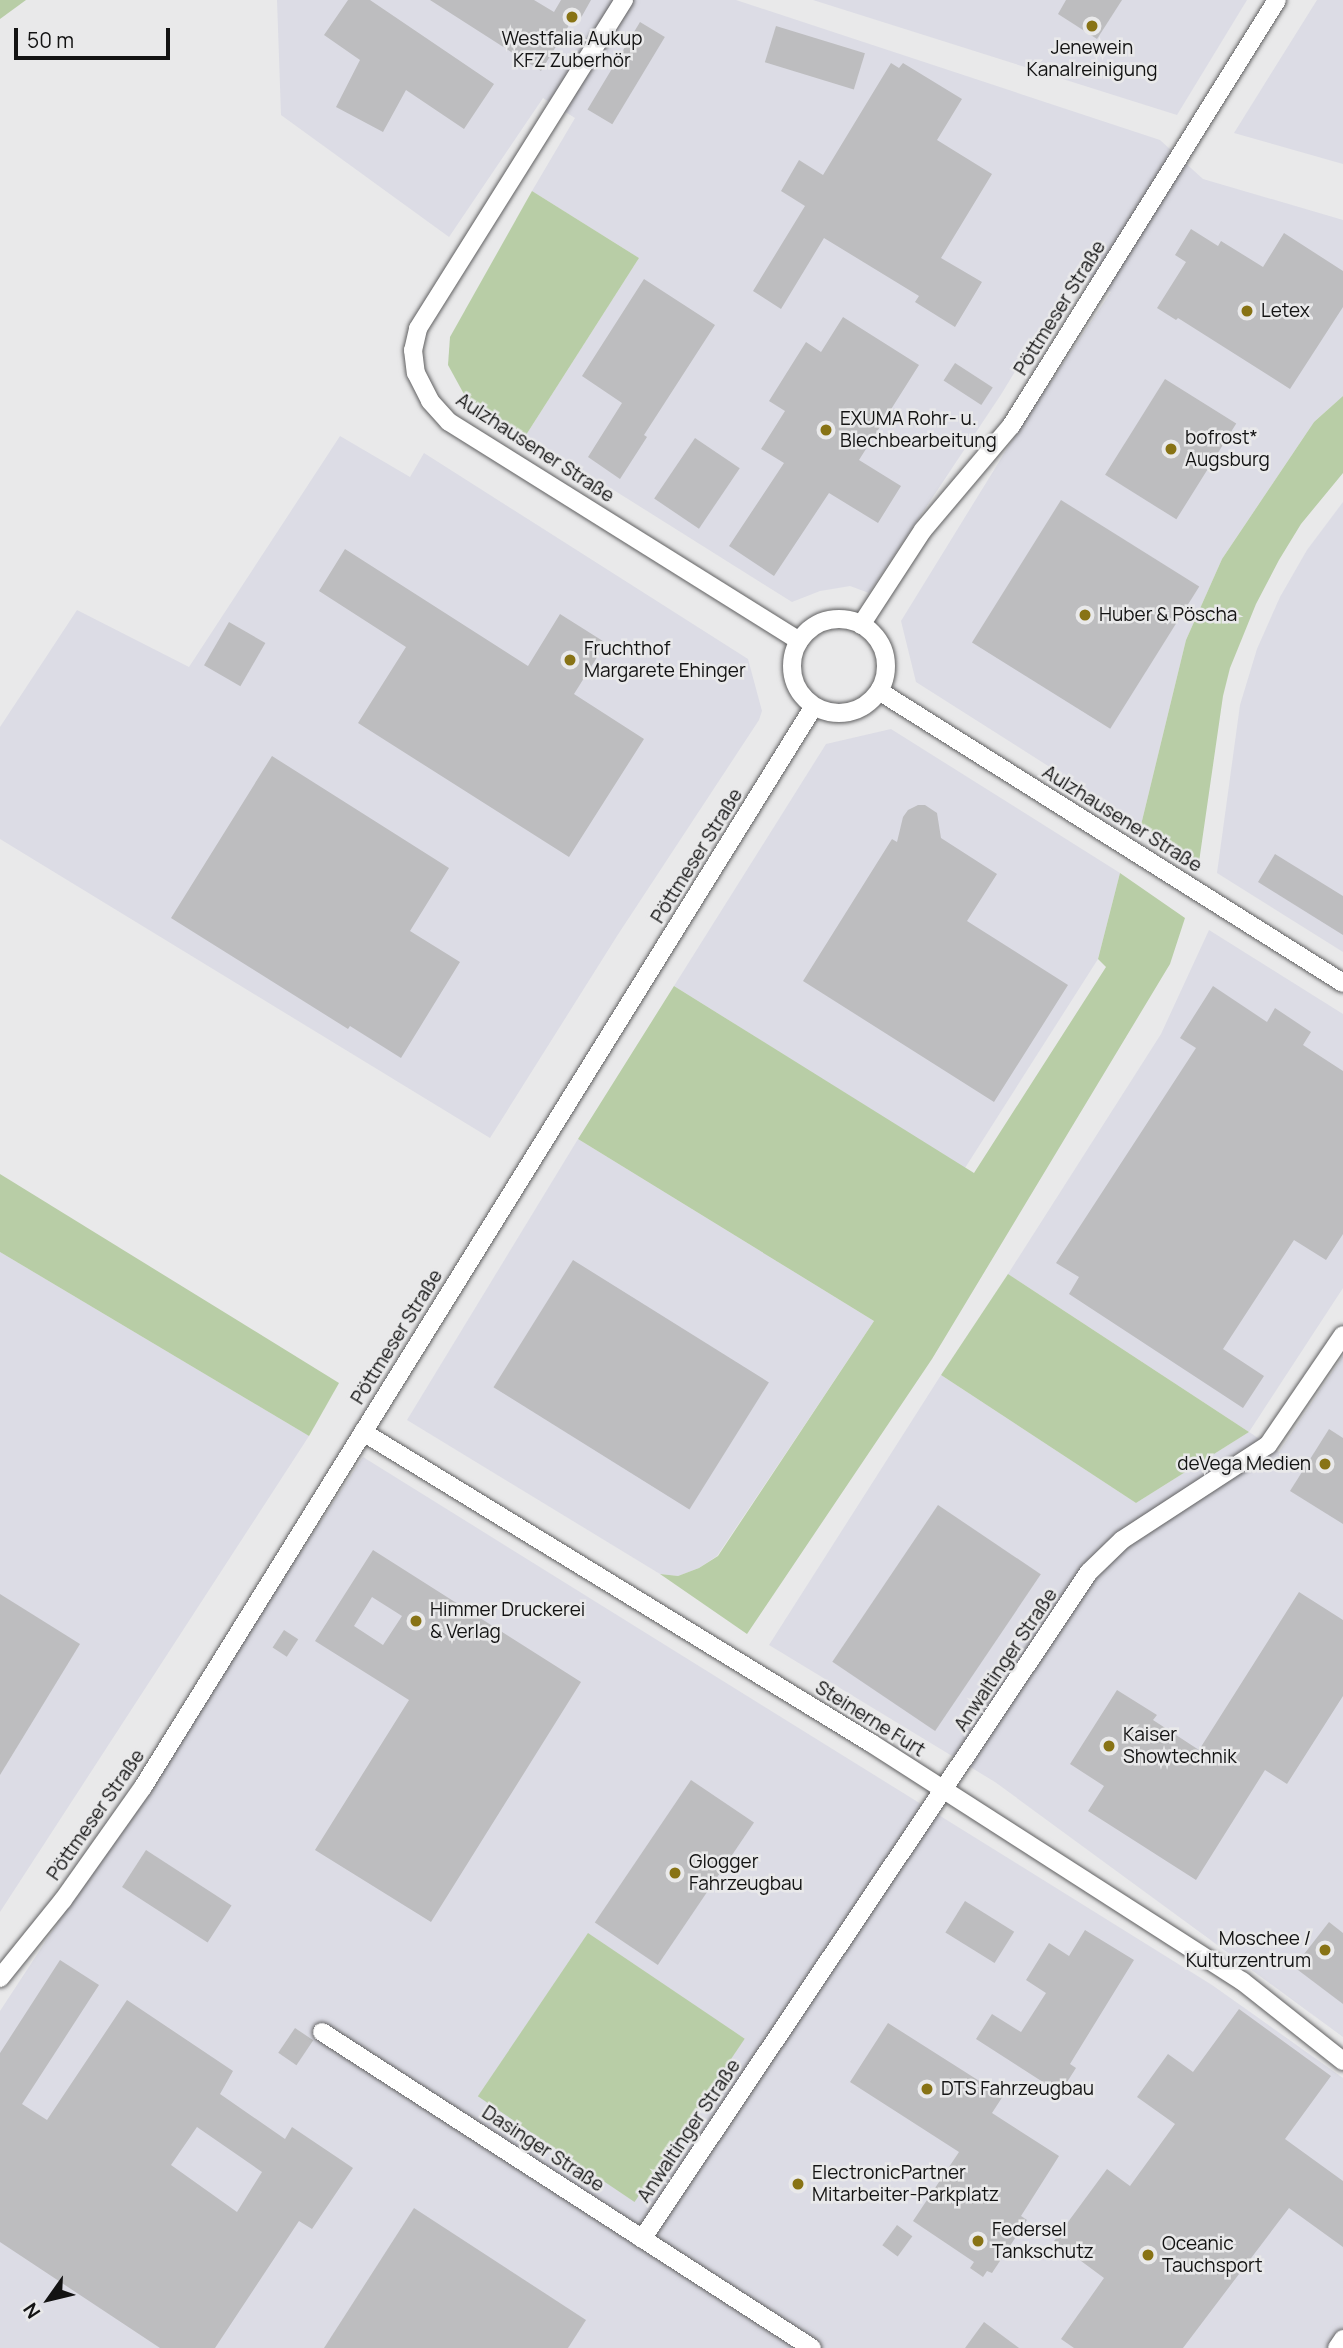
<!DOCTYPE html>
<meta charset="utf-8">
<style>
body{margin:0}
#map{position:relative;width:1343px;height:2348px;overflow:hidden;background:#e9e9ea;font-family:Manrope,sans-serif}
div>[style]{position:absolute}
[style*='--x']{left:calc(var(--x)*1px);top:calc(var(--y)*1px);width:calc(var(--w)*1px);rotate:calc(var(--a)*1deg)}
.built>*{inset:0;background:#dcdce5}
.green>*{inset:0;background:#b8cda6;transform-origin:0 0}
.building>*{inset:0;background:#bdbdbf;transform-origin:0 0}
.roads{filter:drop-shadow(0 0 2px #606061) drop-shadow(0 0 2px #606061)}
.street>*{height:18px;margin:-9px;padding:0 9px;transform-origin:9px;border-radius:9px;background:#fff}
.street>.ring{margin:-9px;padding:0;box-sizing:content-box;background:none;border:18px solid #fff;border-radius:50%}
.dots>*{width:19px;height:19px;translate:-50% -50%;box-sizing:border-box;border:4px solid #e9e9ea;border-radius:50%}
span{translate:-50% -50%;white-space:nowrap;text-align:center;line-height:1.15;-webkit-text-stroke:5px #e9e9ea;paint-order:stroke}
.poi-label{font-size:19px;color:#131313}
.left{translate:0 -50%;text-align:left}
.right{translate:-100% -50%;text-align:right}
.street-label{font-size:19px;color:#131313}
.north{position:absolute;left:14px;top:2264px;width:70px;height:70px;-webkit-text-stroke:5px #e9e9ea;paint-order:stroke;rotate:236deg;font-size:19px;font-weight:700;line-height:28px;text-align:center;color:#131313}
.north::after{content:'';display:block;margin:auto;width:24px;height:32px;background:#131313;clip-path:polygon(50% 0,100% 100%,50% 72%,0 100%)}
.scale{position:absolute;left:14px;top:28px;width:156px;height:32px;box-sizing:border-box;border:4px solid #131313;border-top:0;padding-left:9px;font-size:21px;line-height:24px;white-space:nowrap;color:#131313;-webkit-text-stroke:5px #e9e9ea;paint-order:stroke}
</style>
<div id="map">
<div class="built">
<i style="clip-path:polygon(277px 0,736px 0,1160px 140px,1203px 179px,1343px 220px,1343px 396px,1314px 422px,1222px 559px,1186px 640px,1141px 825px,916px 682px,901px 621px,1018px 431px,1111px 292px,1075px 272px,1002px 393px,869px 593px,850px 586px,820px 591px,792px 602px,526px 435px,639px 258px,532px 191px,575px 118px,543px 98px,449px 237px,281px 115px)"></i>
<i style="clip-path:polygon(813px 0,1247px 0,1177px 115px)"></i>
<i style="clip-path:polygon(1317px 0,1343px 0,1343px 164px,1234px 133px)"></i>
<i style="clip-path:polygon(340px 436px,410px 477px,424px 453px,748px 659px,762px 711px,759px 720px,617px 936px,490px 1138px,0 839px,0 727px,77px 610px,189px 667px)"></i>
<i style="clip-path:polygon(1343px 502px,1343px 952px,1217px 873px,1240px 705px,1257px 649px,1280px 597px,1307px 550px)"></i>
<i style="clip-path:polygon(891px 729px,1120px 873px,1098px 959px,965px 1168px,674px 986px,826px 744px)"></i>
<i style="clip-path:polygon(1209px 930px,1343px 1014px,1343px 1288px,1249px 1432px,1279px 1452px,1343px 1356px,1343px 2037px,995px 1782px,769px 1645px,941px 1375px,1136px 1503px,1249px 1432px,1008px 1274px,1161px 1034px)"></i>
<i style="clip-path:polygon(578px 1139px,874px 1321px,717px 1556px,699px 1568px,678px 1576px,660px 1574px,407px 1420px)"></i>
<i style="clip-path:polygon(0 1252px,309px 1436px,0 1912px)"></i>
<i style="clip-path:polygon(363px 1457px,1212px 1985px,1343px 2078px,1343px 2348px,0 2348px,0 2011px)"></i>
</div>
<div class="green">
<i style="clip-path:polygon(0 0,26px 0,0 19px)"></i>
<i style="clip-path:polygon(532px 191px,639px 258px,526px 435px,465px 396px,448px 365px,450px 337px)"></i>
<i style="clip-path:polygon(1343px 396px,1343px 473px,1301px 524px,1279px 560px,1256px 604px,1230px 668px,1223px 696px,1199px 862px,1141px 825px,1186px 640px,1222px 559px,1314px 422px)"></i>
<i style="clip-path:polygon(1120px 873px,1185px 918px,1170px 964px,932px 1359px,747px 1634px,660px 1574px,678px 1576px,699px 1568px,718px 1556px,874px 1321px,578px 1139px,674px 986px,974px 1173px,1106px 967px,1098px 959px)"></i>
<i style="clip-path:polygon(0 1174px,339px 1383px,309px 1436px,0 1252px)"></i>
<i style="clip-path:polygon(1008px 1274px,1249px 1432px,1136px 1503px,941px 1375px)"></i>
<i style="left:588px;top:1933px;width:189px;height:197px;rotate:34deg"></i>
</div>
<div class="building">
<i style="clip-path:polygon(348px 0,370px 0,494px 84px,464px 129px,406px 90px,383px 132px,336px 107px,360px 60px,324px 35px)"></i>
<i style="clip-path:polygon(430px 0,534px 0,554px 12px,561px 0,591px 0,577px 25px,571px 22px,541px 71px)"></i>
<i style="clip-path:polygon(1066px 0,1122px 0,1097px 39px,1058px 14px)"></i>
<i style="left:640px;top:22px;width:29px;height:102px;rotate:31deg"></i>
<i style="left:776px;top:26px;width:93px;height:38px;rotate:17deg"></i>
<i style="clip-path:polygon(891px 63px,899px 68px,903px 63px,962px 99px,937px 140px,992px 174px,941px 258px,982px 282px,955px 327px,915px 302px,919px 296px,824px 238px,781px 309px,753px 291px,805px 206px,781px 191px,799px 160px,823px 175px)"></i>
<i style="clip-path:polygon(1191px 229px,1218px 246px,1221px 241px,1263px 267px,1284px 233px,1343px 271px,1343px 307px,1290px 389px,1178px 318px,1176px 320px,1157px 308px,1186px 262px,1175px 255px)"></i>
<i style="clip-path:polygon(644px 279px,715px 325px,644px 435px,647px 437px,620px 479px,588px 457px,622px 403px,582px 376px)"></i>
<i style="clip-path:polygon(843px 317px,919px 365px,859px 460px,901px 486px,878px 523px,829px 493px,774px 576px,729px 546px,784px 463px,761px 449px,785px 411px,769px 401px,806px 342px,821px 352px)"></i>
<i style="left:955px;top:363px;width:45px;height:21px;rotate:33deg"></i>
<i style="left:1165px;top:379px;width:84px;height:113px;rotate:32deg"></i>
<i style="left:695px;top:438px;width:54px;height:73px;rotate:34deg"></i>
<i style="left:1061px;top:500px;width:163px;height:168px;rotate:32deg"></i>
<i style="clip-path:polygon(345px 549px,528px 666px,560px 614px,606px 643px,574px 694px,644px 739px,569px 857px,358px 723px,406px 647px,319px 591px)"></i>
<i style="left:229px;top:622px;width:42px;height:50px;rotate:30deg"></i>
<i style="clip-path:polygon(272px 756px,449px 868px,410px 931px,460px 962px,401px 1058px,350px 1026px,348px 1029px,171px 918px)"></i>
<i style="clip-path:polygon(918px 805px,925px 805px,937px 813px,941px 838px,997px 874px,967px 921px,1068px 985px,994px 1102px,803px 981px,892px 839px,897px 842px,903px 817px,908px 810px)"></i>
<i style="clip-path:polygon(1275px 854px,1343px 896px,1343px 935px,1258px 882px)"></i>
<i style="clip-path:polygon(1213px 986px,1267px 1022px,1275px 1008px,1311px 1032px,1303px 1045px,1343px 1071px,1343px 1234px,1326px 1260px,1294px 1240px,1223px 1349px,1264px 1376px,1243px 1408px,1069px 1294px,1079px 1277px,1056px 1263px,1196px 1048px,1180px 1038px)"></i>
<i style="left:573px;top:1260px;width:231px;height:150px;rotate:32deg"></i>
<i style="clip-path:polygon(1329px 1429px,1343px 1438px,1343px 1524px,1290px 1491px)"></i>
<i style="left:938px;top:1505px;width:124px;height:189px;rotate:34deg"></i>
<i style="clip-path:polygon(evenodd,373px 1550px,581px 1682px,431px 1922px,315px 1850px,409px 1700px,315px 1641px,373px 1550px,372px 1597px,402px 1616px,383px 1645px,354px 1626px,372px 1597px)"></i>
<i style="clip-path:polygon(1299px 1592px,1343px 1620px,1343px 1696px,1287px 1784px,1265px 1770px,1196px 1880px,1088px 1811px,1104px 1786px,1070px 1764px,1117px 1690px,1157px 1715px,1153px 1720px,1199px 1750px)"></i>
<i style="clip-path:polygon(0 1594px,80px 1644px,0 1775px)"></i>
<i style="left:284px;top:1630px;width:17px;height:21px;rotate:33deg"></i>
<i style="left:691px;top:1780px;width:76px;height:172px;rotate:34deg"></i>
<i style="left:146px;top:1850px;width:102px;height:44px;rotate:33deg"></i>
<i style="left:965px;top:1901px;width:58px;height:37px;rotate:32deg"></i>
<i style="clip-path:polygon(1329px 1922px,1343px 1933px,1343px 2004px,1294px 1967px)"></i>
<i style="clip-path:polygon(1085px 1930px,1134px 1960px,1070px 2064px,1076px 2068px,1060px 2093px,976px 2039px,992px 2014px,1021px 2032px,1046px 1993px,1026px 1980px,1049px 1943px,1069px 1956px)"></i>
<i style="clip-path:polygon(evenodd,60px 1960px,99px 1985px,22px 2104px,47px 2120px,127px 2000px,233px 2071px,220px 2094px,285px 2139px,292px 2127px,353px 2168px,312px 2229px,299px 2221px,215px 2348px,160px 2348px,0 2242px,0 2053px,60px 1960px,197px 2127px,262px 2172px,237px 2212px,171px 2165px,197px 2127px)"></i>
<i style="clip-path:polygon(1239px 2009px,1331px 2076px,1285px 2139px,1343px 2181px,1343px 2247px,1289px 2208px,1183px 2348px,1074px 2348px,1061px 2339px,1104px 2278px,1054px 2241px,1107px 2169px,1130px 2186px,1175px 2124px,1137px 2097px,1168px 2054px,1193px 2072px)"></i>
<i style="clip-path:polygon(888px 2023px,1003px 2096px,992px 2113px,1059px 2156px,1021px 2216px,1027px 2220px,992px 2273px,987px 2271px,983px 2277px,970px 2268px,974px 2262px,913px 2221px,959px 2152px,850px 2082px)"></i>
<i style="left:295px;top:2028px;width:22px;height:30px;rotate:34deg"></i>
<i style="clip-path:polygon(414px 2208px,586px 2320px,568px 2348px,324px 2348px)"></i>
<i style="left:897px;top:2225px;width:19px;height:25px;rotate:36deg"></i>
<i style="clip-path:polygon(984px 2322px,1019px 2348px,965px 2348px)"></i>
</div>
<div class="roads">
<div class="street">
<i style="--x:624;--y:0;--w:388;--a:122.1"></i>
<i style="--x:418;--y:329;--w:22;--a:103"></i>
<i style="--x:413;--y:350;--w:23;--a:83"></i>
<i style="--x:416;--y:373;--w:31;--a:63"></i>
<i style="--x:430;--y:401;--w:28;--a:48"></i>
<i style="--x:449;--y:422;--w:413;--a:32"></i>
<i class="ring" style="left:792px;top:619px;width:76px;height:76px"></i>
<i style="--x:861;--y:625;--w:113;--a:-56.9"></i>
<i style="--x:923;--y:530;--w:136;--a:-49.8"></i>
<i style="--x:1011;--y:426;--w:502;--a:-58.02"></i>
<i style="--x:879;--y:691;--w:548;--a:32.18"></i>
<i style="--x:363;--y:1432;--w:596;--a:31.48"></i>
<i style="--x:871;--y:1743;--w:441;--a:32.7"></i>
<i style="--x:1242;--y:1981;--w:129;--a:38.4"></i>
<i style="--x:0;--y:1978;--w:100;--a:-51.1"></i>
<i style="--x:63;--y:1900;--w:138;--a:-54.7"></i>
<i style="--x:143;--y:1787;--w:1272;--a:-58.17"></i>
<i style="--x:322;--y:2032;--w:583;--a:32.82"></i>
<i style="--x:642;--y:2239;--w:803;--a:-56.17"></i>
<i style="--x:1089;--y:1572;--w:46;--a:-44.1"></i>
<i style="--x:1122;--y:1540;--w:174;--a:-33.1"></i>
<i style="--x:1268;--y:1445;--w:133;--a:-55.7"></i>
<i style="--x:1337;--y:2348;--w:11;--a:-56"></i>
</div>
</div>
<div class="dots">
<i style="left:572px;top:17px;background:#887315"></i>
<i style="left:1092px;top:26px;background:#887315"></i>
<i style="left:1247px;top:311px;background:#887315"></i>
<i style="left:826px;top:430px;background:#887315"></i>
<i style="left:1171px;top:449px;background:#887315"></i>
<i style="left:1085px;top:615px;background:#887315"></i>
<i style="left:570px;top:660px;background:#887315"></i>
<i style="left:1325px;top:1464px;background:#887315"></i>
<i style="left:416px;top:1621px;background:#887315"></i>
<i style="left:1109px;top:1746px;background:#887315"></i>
<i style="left:675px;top:1873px;background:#887315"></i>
<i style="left:1325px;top:1950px;background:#887315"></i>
<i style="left:927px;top:2089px;background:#887315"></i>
<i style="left:798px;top:2184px;background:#887315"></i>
<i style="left:978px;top:2241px;background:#887315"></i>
<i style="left:1148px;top:2255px;background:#887315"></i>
</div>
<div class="poi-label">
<span style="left:572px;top:50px">Westfalia Aukup<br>KFZ Zuberhör</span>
<span style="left:1092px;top:59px">Jenewein<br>Kanalreinigung</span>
<span class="left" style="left:1261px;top:311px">Letex</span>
<span class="left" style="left:840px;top:430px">EXUMA Rohr- u.<br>Blechbearbeitung</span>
<span class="left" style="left:1185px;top:449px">bofrost*<br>Augsburg</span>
<span class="left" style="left:1099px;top:615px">Huber &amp; Pöscha</span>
<span class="left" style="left:584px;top:660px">Fruchthof<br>Margarete Ehinger</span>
<span class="right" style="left:1311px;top:1464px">deVega Medien</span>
<span class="left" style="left:430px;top:1621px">Himmer Druckerei<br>&amp; Verlag</span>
<span class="left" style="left:1123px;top:1746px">Kaiser<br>Showtechnik</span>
<span class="left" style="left:689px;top:1873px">Glogger<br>Fahrzeugbau</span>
<span class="right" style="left:1311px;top:1950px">Moschee /<br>Kulturzentrum</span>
<span class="left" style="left:941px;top:2089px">DTS Fahrzeugbau</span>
<span class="left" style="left:812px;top:2184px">ElectronicPartner<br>Mitarbeiter-Parkplatz</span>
<span class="left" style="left:992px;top:2241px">Federsel<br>Tankschutz</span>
<span class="left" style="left:1162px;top:2255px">Oceanic<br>Tauchsport</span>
</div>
<div class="street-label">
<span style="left:1060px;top:308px;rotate:-58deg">Pöttmeser Straße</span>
<span style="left:535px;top:448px;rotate:33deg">Aulzhausener Straße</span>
<span style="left:1122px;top:819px;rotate:32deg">Aulzhausener Straße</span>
<span style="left:697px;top:856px;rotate:-58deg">Pöttmeser Straße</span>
<span style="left:397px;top:1337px;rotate:-58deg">Pöttmeser Straße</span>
<span style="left:1006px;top:1660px;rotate:-56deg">Anwaltinger Straße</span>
<span style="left:870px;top:1719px;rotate:32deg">Steinerne Furt</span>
<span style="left:96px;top:1815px;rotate:-55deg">Pöttmeser Straße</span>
<span style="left:689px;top:2131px;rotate:-56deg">Anwaltinger Straße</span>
<span style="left:543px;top:2149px;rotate:33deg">Dasinger Straße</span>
</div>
<div class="north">N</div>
<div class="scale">50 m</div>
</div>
